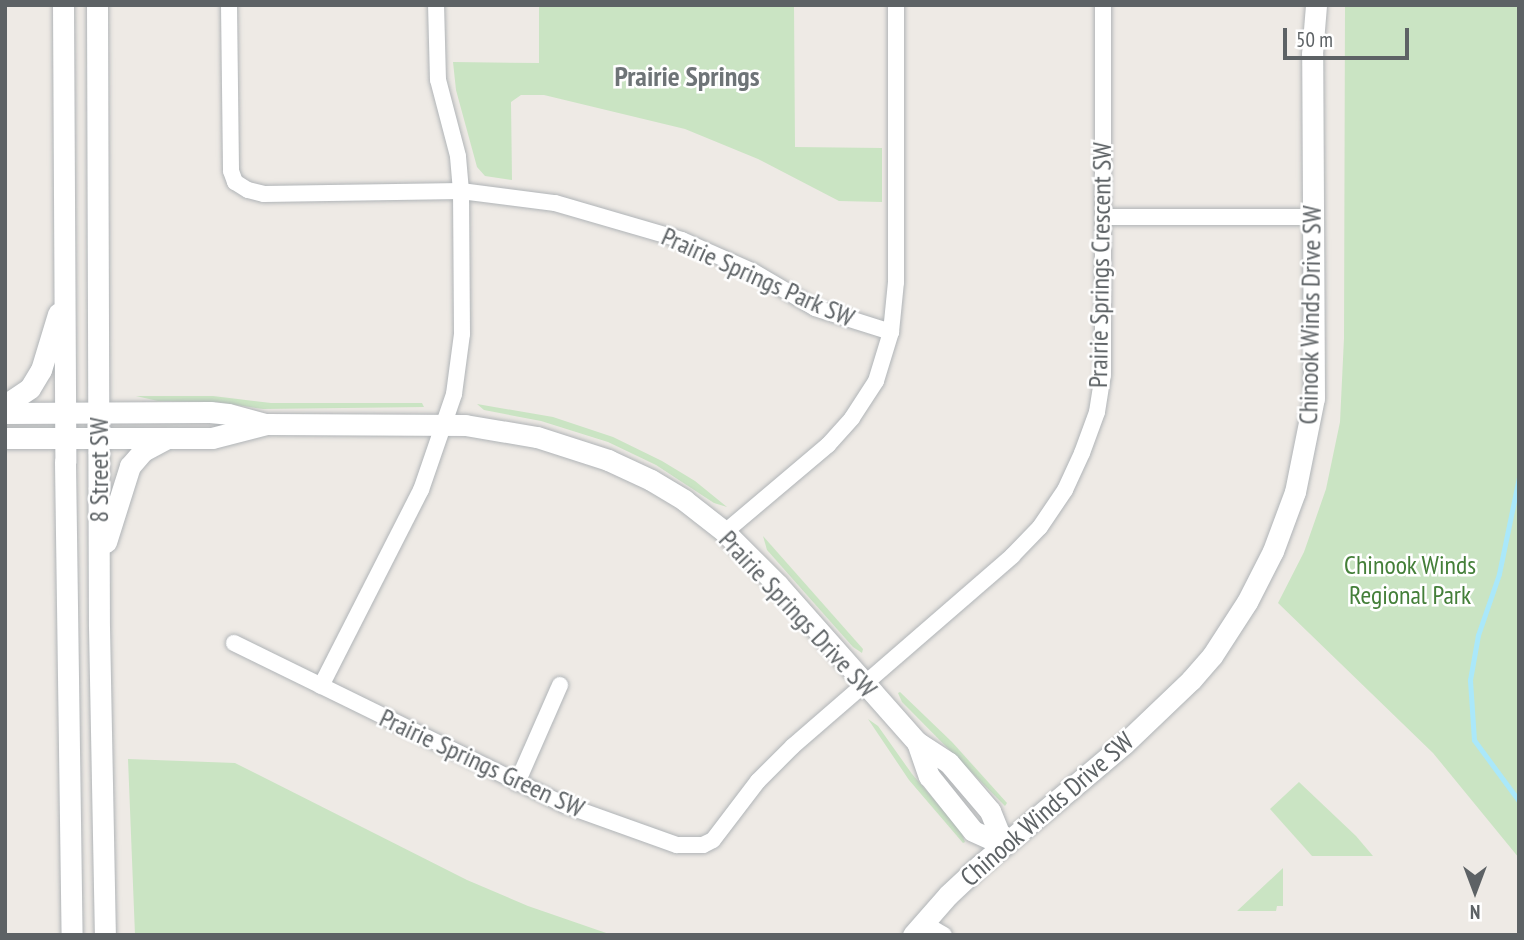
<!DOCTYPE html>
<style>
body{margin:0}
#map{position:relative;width:1524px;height:940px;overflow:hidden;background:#eeeae5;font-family:"PT Sans Narrow",sans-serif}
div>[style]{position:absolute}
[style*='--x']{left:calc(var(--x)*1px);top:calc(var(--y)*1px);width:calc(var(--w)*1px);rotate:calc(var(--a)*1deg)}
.green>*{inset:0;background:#cae4c3}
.stream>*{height:5px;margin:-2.5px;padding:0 2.5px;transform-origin:2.5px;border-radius:2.5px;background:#aae8fa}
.roads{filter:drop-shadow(0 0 2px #b0b4b7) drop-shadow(0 0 2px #b0b4b7)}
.street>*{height:16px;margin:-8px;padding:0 8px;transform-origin:8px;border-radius:8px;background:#fff}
.secondary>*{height:21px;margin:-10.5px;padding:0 10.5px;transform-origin:10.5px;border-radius:10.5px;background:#fff}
span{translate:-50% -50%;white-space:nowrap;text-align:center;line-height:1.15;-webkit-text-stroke:5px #fff;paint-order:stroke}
.street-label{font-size:26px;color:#5d6265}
.park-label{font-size:26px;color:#447f39}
.neighbourhood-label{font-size:28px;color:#6e7477;font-weight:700}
.frame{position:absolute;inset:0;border:7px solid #5d6265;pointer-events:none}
.north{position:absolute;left:1440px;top:856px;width:70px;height:70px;-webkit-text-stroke:5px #fff;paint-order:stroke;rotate:180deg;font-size:19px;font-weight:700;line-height:28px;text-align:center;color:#5d6265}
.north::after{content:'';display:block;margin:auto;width:24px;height:32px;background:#5d6265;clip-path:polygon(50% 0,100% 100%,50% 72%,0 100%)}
.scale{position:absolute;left:1283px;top:28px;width:126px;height:32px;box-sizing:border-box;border:4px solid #5d6265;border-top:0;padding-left:9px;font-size:21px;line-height:24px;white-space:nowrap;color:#5d6265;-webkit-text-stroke:5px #fff;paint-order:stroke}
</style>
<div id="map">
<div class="green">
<i style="clip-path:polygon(539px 5px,794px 5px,795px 147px,882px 148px,882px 202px,839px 201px,758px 159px,685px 129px,544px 95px,521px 95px,511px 102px,512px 180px,485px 176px,477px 167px,456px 90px,453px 62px,539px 63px)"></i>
<i style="clip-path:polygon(1345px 5px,1519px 5px,1519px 858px,1433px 753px,1278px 603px,1304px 552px,1326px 489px,1340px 422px,1344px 338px)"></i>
<i style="clip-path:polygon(136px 396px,213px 396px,271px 403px,422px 403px,424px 407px,263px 409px,217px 402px,158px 401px)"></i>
<i style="clip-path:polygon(477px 404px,553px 417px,613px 437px,662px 461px,695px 481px,727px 507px,714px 503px,656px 465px,608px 442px,541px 421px,484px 410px)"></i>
<i style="clip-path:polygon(763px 536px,863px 649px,862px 653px,853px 647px,767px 550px)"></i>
<i style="clip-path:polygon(900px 692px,952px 742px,1007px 803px,1005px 806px,902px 702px,898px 693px)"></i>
<i style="clip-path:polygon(868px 719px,878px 726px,912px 774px,961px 831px,965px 842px,963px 843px,909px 780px)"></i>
<i style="clip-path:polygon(128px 759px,235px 763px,467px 880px,528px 906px,612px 935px,135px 935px)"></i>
<i style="clip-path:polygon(1299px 782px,1356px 836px,1373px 856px,1312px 856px,1270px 809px)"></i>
<i style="clip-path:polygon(1283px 868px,1283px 906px,1277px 906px,1276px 911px,1237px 911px)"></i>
</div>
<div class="stream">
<i style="--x:1519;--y:477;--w:99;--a:101.7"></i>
<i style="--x:1499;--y:574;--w:65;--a:109"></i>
<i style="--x:1478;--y:635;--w:46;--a:100.1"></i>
<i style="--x:1470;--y:680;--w:60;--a:86.2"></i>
<i style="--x:1474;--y:740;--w:76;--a:53.6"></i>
</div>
<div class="roads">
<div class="street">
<i style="--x:229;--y:5;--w:166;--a:89.3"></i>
<i style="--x:231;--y:171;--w:12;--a:70"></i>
<i style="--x:235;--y:182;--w:15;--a:32"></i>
<i style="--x:248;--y:190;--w:16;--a:14"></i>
<i style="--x:264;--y:194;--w:197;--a:-0.9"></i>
<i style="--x:461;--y:191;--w:95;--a:7.3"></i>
<i style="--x:555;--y:203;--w:132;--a:16.2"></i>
<i style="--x:682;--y:240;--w:77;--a:23.9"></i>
<i style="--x:752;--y:271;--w:73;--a:30.4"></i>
<i style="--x:815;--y:308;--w:80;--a:17.5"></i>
<i style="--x:1103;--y:217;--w:210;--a:0"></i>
<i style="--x:725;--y:532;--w:135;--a:-40.2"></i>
<i style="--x:828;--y:445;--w:36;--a:-48"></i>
<i style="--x:852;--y:418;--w:44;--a:-57"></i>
<i style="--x:876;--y:381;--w:51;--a:-73"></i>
<i style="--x:891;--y:332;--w:50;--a:-84.3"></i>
<i style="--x:896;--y:282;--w:277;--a:-90"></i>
<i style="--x:234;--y:643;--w:369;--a:26.1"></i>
<i style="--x:565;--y:805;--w:119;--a:19.7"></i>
<i style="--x:677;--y:845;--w:26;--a:0"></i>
<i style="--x:703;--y:845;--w:11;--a:-27"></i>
<i style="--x:713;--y:840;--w:74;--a:-52.7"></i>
<i style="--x:758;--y:781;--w:49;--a:-45"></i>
<i style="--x:793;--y:746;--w:290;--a:-40.9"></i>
<i style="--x:1012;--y:556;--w:40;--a:-46"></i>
<i style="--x:1040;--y:527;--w:45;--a:-56"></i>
<i style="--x:1065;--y:490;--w:41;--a:-65.3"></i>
<i style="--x:1082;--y:453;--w:44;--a:-69.9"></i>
<i style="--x:1097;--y:412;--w:37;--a:-81"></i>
<i style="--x:1103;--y:375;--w:370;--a:-90"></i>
<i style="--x:321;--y:686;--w:220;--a:-63"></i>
<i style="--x:421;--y:490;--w:102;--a:-71"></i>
<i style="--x:454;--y:394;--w:61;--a:-82.4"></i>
<i style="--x:462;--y:334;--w:143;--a:-90.4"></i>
<i style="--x:461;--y:191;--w:35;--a:-95"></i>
<i style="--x:458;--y:156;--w:79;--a:-104.7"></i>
<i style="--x:438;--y:80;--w:75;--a:-91.5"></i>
<i style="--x:517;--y:783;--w:107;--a:-66.3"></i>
<i style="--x:923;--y:923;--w:24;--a:30"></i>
</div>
<div class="secondary">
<i style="--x:63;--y:5;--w:457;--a:89.7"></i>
<i style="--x:65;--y:462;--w:473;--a:89.2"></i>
<i style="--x:97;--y:5;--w:622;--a:89.82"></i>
<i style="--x:99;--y:627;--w:308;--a:88.9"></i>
<i style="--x:5;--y:405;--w:30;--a:-34"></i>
<i style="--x:30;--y:388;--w:21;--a:-59"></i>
<i style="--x:41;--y:370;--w:59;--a:-73.1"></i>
<i style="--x:5;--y:413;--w:205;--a:-0.3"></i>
<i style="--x:210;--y:412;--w:18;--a:6"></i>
<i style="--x:228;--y:414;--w:39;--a:15"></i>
<i style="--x:266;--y:424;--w:199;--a:0.3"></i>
<i style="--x:465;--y:425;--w:73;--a:9.5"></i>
<i style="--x:537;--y:437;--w:75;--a:17.9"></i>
<i style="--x:608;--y:460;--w:47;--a:24.9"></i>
<i style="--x:651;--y:480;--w:39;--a:31"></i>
<i style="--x:684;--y:500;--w:52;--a:38"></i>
<i style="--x:725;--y:532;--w:74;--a:45"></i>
<i style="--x:777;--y:584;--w:211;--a:48.5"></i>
<i style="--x:917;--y:742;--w:38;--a:33"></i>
<i style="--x:949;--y:763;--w:63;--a:49.5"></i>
<i style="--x:990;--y:811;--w:37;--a:68"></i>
<i style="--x:5;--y:438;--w:207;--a:0"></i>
<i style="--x:212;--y:438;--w:56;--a:-14.5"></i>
<i style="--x:106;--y:542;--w:80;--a:-72.5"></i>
<i style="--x:130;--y:466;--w:20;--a:-49"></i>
<i style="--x:143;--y:451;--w:26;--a:-28"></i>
<i style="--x:917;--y:742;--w:36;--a:71"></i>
<i style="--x:929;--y:776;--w:70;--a:51.3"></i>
<i style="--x:973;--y:831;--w:34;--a:24"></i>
<i style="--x:913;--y:935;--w:53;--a:-48.8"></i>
<i style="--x:948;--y:895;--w:42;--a:-43.1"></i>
<i style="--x:979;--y:866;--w:189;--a:-40.1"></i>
<i style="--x:1124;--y:744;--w:93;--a:-43.7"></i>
<i style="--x:1191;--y:680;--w:32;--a:-49"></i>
<i style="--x:1212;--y:656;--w:64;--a:-57.1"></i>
<i style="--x:1247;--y:602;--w:57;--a:-63"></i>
<i style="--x:1273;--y:551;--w:63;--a:-69.6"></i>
<i style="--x:1295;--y:492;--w:96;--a:-78.6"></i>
<i style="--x:1314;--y:398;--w:344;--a:-90.3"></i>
<i style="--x:1312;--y:54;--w:49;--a:-85.3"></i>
</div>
</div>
<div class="street-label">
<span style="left:1100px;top:265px;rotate:-89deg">Prairie Springs Crescent SW</span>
<span style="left:758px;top:277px;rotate:24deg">Prairie Springs Park SW</span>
<span style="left:1310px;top:315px;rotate:-89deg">Chinook Winds Drive SW</span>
<span style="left:99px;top:470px;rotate:-90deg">8 Street SW</span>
<span style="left:798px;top:614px;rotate:47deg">Prairie Springs Drive SW</span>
<span style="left:482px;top:763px;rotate:25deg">Prairie Springs Green SW</span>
<span style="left:1047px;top:809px;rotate:-41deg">Chinook Winds Drive SW</span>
</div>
<div class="park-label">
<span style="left:1410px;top:580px">Chinook Winds<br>Regional Park</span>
</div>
<div class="neighbourhood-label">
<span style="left:687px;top:76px">Prairie Springs</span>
</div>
<div class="frame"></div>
<div class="north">N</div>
<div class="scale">50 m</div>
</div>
